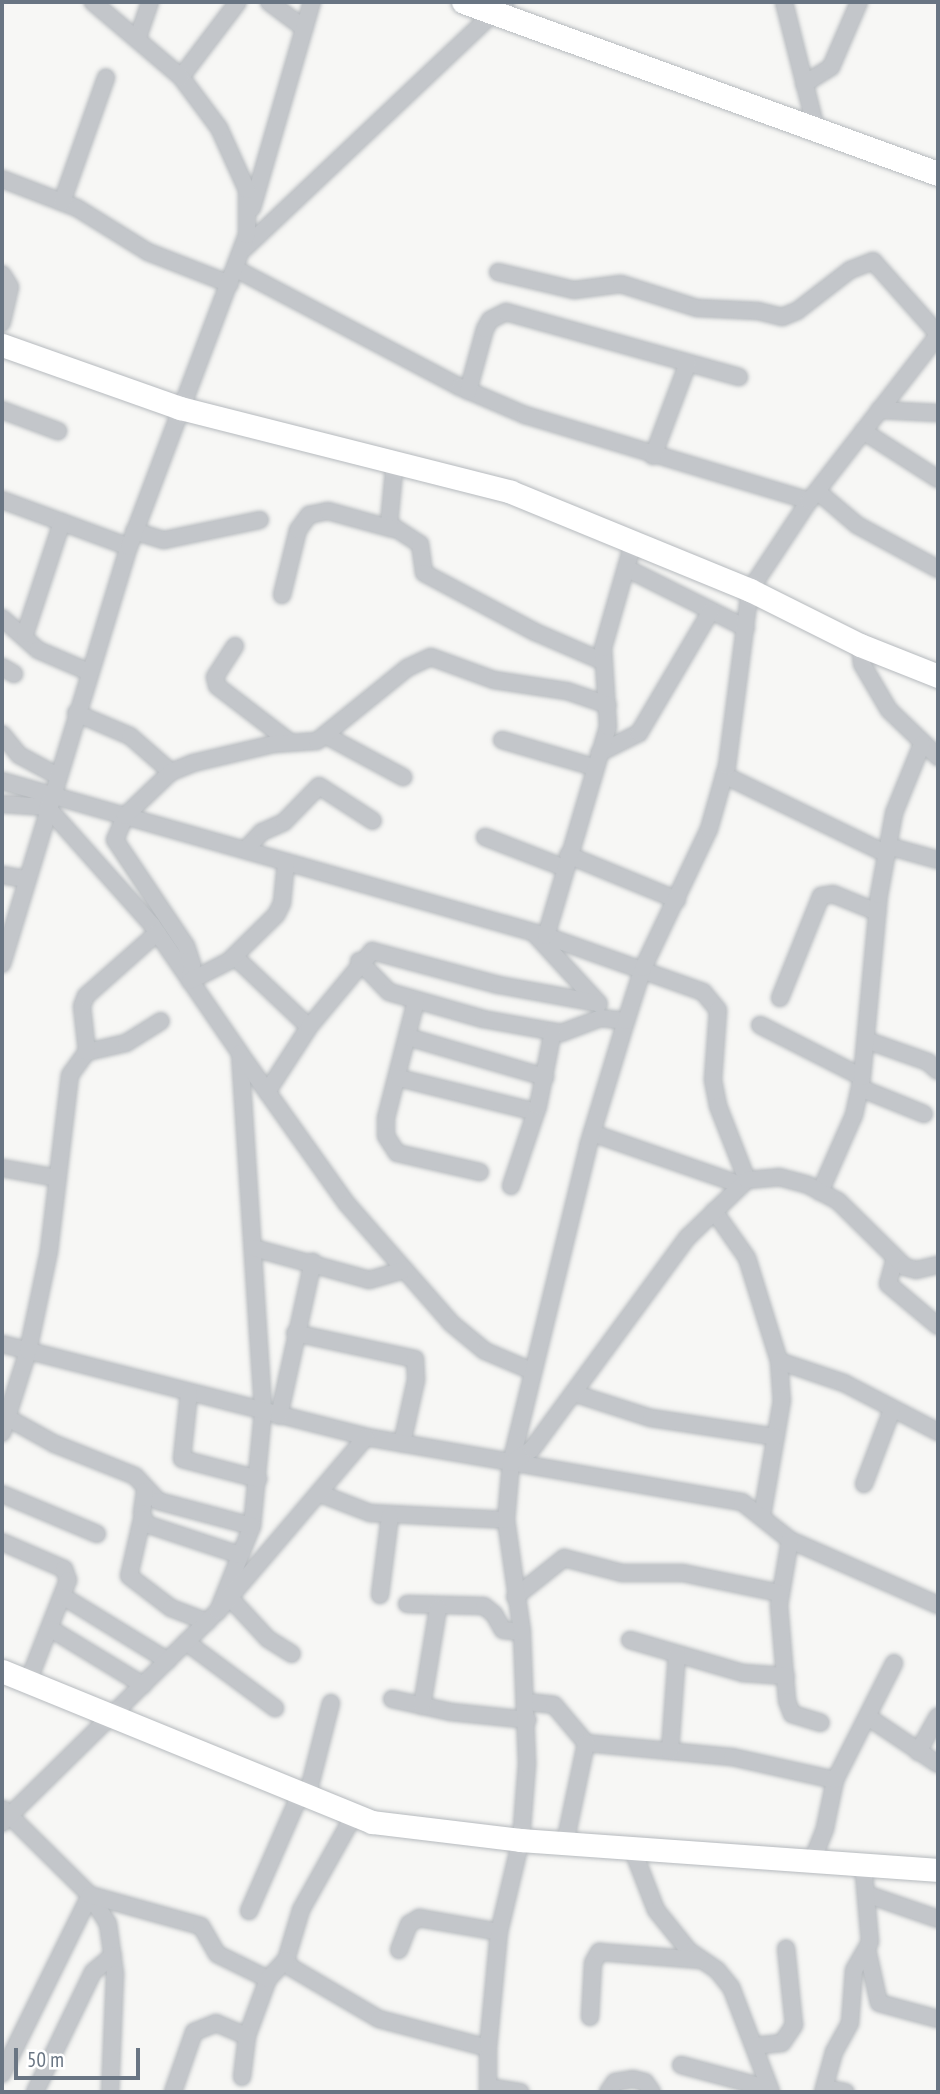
<!DOCTYPE html>
<style>
body{margin:0}
#map{position:relative;width:940px;height:2094px;overflow:hidden;background:#f7f7f5;font-family:"PT Sans Narrow",sans-serif}
div>[style]{position:absolute}
[style*='--x']{left:calc(var(--x)*1px);top:calc(var(--y)*1px);width:calc(var(--w)*1px);rotate:calc(var(--a)*1deg)}
.roads{filter:drop-shadow(0 0 2px #b6babe) drop-shadow(0 0 2px #b6babe)}
.street>*{height:16px;margin:-8px;padding:0 8px;transform-origin:8px;border-radius:8px;background:#c3c6ca}
.secondary>*{height:23px;margin:-11.5px;padding:0 11.5px;transform-origin:11.5px;border-radius:11.5px;background:#fff}
.primary>*{height:24px;margin:-12px;padding:0 12px;transform-origin:12px;border-radius:12px;background:#fff}
span{translate:-50% -50%;white-space:nowrap;text-align:center;line-height:1.15;-webkit-text-stroke:7px #fff;paint-order:stroke}
.frame{position:absolute;inset:0;border:4px solid #697583;pointer-events:none}
.scale{position:absolute;left:14px;top:2048px;width:126px;height:32px;box-sizing:border-box;border:4px solid #697583;border-top:0;padding-left:9px;font-size:21px;line-height:24px;white-space:nowrap;color:#697583;-webkit-text-stroke:5px #fff;paint-order:stroke}
</style>
<div id="map">
<div class="roads">
<div class="street">
<i style="--x:269;--y:2;--w:44;--a:36.6"></i>
<i style="--x:784;--y:2;--w:134;--a:75.8"></i>
<i style="--x:138;--y:37;--w:37;--a:-71"></i>
<i style="--x:181;--y:77;--w:94;--a:-52.8"></i>
<i style="--x:804;--y:84;--w:32;--a:-32"></i>
<i style="--x:831;--y:67;--w:71;--a:-66.7"></i>
<i style="--x:2;--y:179;--w:80;--a:21.1"></i>
<i style="--x:77;--y:208;--w:84;--a:31.8"></i>
<i style="--x:148;--y:252;--w:88;--a:21.3"></i>
<i style="--x:62;--y:202;--w:132;--a:-70.5"></i>
<i style="--x:252;--y:208;--w:215;--a:-73.8"></i>
<i style="--x:245;--y:248;--w:358;--a:-43.4"></i>
<i style="--x:236;--y:269;--w:253;--a:27.8"></i>
<i style="--x:460;--y:387;--w:71;--a:23.3"></i>
<i style="--x:525;--y:415;--w:297;--a:16.8"></i>
<i style="--x:498;--y:272;--w:78;--a:13.3"></i>
<i style="--x:574;--y:290;--w:47;--a:-7.3"></i>
<i style="--x:621;--y:284;--w:80;--a:17.5"></i>
<i style="--x:697;--y:308;--w:61;--a:2.8"></i>
<i style="--x:758;--y:311;--w:25;--a:14"></i>
<i style="--x:782;--y:317;--w:16;--a:-22"></i>
<i style="--x:797;--y:311;--w:67;--a:-37.7"></i>
<i style="--x:850;--y:270;--w:25;--a:-21"></i>
<i style="--x:873;--y:261;--w:98;--a:48.3"></i>
<i style="--x:2;--y:274;--w:15;--a:58"></i>
<i style="--x:10;--y:287;--w:37;--a:103"></i>
<i style="--x:468;--y:391;--w:64;--a:-74.7"></i>
<i style="--x:485;--y:329;--w:10;--a:-61"></i>
<i style="--x:490;--y:320;--w:18;--a:-27"></i>
<i style="--x:506;--y:312;--w:242;--a:15.6"></i>
<i style="--x:2;--y:410;--w:60;--a:20.6"></i>
<i style="--x:879;--y:410;--w:59;--a:2.9"></i>
<i style="--x:863;--y:431;--w:89;--a:32.6"></i>
<i style="--x:653;--y:456;--w:99;--a:-69.4"></i>
<i style="--x:395;--y:460;--w:64;--a:95.4"></i>
<i style="--x:389;--y:524;--w:37;--a:33"></i>
<i style="--x:420;--y:544;--w:29;--a:82"></i>
<i style="--x:424;--y:573;--w:126;--a:28"></i>
<i style="--x:535;--y:632;--w:73;--a:23.4"></i>
<i style="--x:817;--y:491;--w:52;--a:40.4"></i>
<i style="--x:857;--y:525;--w:92;--a:28.5"></i>
<i style="--x:2;--y:500;--w:135;--a:20.3"></i>
<i style="--x:134;--y:531;--w:31;--a:17"></i>
<i style="--x:164;--y:540;--w:98;--a:-11.8"></i>
<i style="--x:626;--y:568;--w:134;--a:26.6"></i>
<i style="--x:282;--y:595;--w:67;--a:-76.2"></i>
<i style="--x:298;--y:530;--w:19;--a:-54"></i>
<i style="--x:309;--y:515;--w:19;--a:-12"></i>
<i style="--x:328;--y:511;--w:67;--a:15.5"></i>
<i style="--x:2;--y:618;--w:48;--a:41.6"></i>
<i style="--x:38;--y:650;--w:56;--a:23.3"></i>
<i style="--x:25;--y:634;--w:118;--a:-71.7"></i>
<i style="--x:860;--y:645;--w:19;--a:84"></i>
<i style="--x:862;--y:664;--w:53;--a:59.6"></i>
<i style="--x:889;--y:710;--w:68;--a:43.8"></i>
<i style="--x:235;--y:646;--w:37;--a:123"></i>
<i style="--x:215;--y:677;--w:9;--a:77"></i>
<i style="--x:217;--y:686;--w:92;--a:37.5"></i>
<i style="--x:2;--y:667;--w:14;--a:30"></i>
<i style="--x:76;--y:713;--w:59;--a:23.1"></i>
<i style="--x:130;--y:736;--w:55;--a:41.3"></i>
<i style="--x:2;--y:734;--w:27;--a:51"></i>
<i style="--x:19;--y:755;--w:42;--a:28.4"></i>
<i style="--x:325;--y:735;--w:89;--a:28.3"></i>
<i style="--x:502;--y:740;--w:96;--a:16.4"></i>
<i style="--x:599;--y:753;--w:45;--a:-26.6"></i>
<i style="--x:639;--y:733;--w:142;--a:-59.5"></i>
<i style="--x:724;--y:775;--w:181;--a:25.9"></i>
<i style="--x:2;--y:781;--w:566;--a:15.9"></i>
<i style="--x:546;--y:936;--w:167;--a:19.6"></i>
<i style="--x:703;--y:992;--w:23;--a:50"></i>
<i style="--x:718;--y:1010;--w:70;--a:94.1"></i>
<i style="--x:713;--y:1080;--w:26;--a:79"></i>
<i style="--x:718;--y:1106;--w:79;--a:68.6"></i>
<i style="--x:2;--y:804;--w:45;--a:3.8"></i>
<i style="--x:47;--y:807;--w:158;--a:48.3"></i>
<i style="--x:152;--y:925;--w:155;--a:55.5"></i>
<i style="--x:240;--y:1053;--w:360;--a:86.3"></i>
<i style="--x:263;--y:1412;--w:115;--a:95.5"></i>
<i style="--x:252;--y:1526;--w:92;--a:111.8"></i>
<i style="--x:485;--y:837;--w:86;--a:21.2"></i>
<i style="--x:888;--y:846;--w:52;--a:15.6"></i>
<i style="--x:245;--y:850;--w:25;--a:-47"></i>
<i style="--x:262;--y:832;--w:24;--a:-24"></i>
<i style="--x:284;--y:822;--w:50;--a:-45.8"></i>
<i style="--x:319;--y:786;--w:64;--a:32.9"></i>
<i style="--x:568;--y:855;--w:118;--a:22.4"></i>
<i style="--x:2;--y:875;--w:23;--a:10"></i>
<i style="--x:534;--y:933;--w:96;--a:47.5"></i>
<i style="--x:546;--y:936;--w:218;--a:-73.5"></i>
<i style="--x:608;--y:727;--w:79;--a:-93.6"></i>
<i style="--x:603;--y:648;--w:112;--a:-74"></i>
<i style="--x:234;--y:956;--w:103;--a:43.4"></i>
<i style="--x:359;--y:961;--w:43;--a:45.9"></i>
<i style="--x:389;--y:992;--w:98;--a:16"></i>
<i style="--x:483;--y:1019;--w:79;--a:10.2"></i>
<i style="--x:561;--y:1033;--w:43;--a:-20.6"></i>
<i style="--x:601;--y:1018;--w:25;--a:7"></i>
<i style="--x:2;--y:964;--w:436;--a:-73.1"></i>
<i style="--x:129;--y:547;--w:334;--a:-69.3"></i>
<i style="--x:247;--y:235;--w:45;--a:-90"></i>
<i style="--x:247;--y:190;--w:68;--a:-114.3"></i>
<i style="--x:219;--y:128;--w:64;--a:-126.7"></i>
<i style="--x:181;--y:77;--w:116;--a:-139.6"></i>
<i style="--x:190;--y:981;--w:17;--a:-83"></i>
<i style="--x:192;--y:964;--w:19;--a:-108"></i>
<i style="--x:186;--y:946;--w:128;--a:-123.8"></i>
<i style="--x:115;--y:840;--w:26;--a:-67"></i>
<i style="--x:125;--y:816;--w:64;--a:-43.7"></i>
<i style="--x:171;--y:772;--w:24;--a:-22"></i>
<i style="--x:193;--y:763;--w:83;--a:-13.2"></i>
<i style="--x:274;--y:744;--w:43;--a:-4"></i>
<i style="--x:317;--y:741;--w:116;--a:-39"></i>
<i style="--x:407;--y:668;--w:26;--a:-25"></i>
<i style="--x:431;--y:657;--w:67;--a:20.1"></i>
<i style="--x:494;--y:680;--w:74;--a:8.6"></i>
<i style="--x:567;--y:691;--w:43;--a:18.9"></i>
<i style="--x:190;--y:981;--w:44;--a:-27.1"></i>
<i style="--x:229;--y:961;--w:66;--a:-44.4"></i>
<i style="--x:276;--y:915;--w:13;--a:-63"></i>
<i style="--x:282;--y:903;--w:41;--a:-84.4"></i>
<i style="--x:780;--y:998;--w:110;--a:-68.1"></i>
<i style="--x:821;--y:896;--w:12;--a:-9"></i>
<i style="--x:833;--y:894;--w:48;--a:22.2"></i>
<i style="--x:416;--y:1001;--w:121;--a:104.4"></i>
<i style="--x:386;--y:1118;--w:18;--a:90"></i>
<i style="--x:386;--y:1136;--w:20;--a:57"></i>
<i style="--x:397;--y:1153;--w:85;--a:12.9"></i>
<i style="--x:760;--y:1025;--w:114;--a:27"></i>
<i style="--x:408;--y:1037;--w:143;--a:16.3"></i>
<i style="--x:866;--y:1040;--w:66;--a:19.5"></i>
<i style="--x:928;--y:1062;--w:13;--a:42"></i>
<i style="--x:87;--y:1052;--w:40;--a:-13"></i>
<i style="--x:126;--y:1043;--w:41;--a:-32.2"></i>
<i style="--x:241;--y:1055;--w:183;--a:54.6"></i>
<i style="--x:347;--y:1204;--w:158;--a:48.8"></i>
<i style="--x:451;--y:1323;--w:44;--a:39.5"></i>
<i style="--x:485;--y:1351;--w:51;--a:23.1"></i>
<i style="--x:399;--y:1078;--w:141;--a:13.9"></i>
<i style="--x:860;--y:1088;--w:69;--a:22.1"></i>
<i style="--x:267;--y:1092;--w:77;--a:-57.1"></i>
<i style="--x:309;--y:1027;--w:99;--a:-50.3"></i>
<i style="--x:372;--y:951;--w:131;--a:15"></i>
<i style="--x:499;--y:985;--w:101;--a:10.3"></i>
<i style="--x:592;--y:1133;--w:158;--a:19.2"></i>
<i style="--x:2;--y:1168;--w:56;--a:10.3"></i>
<i style="--x:511;--y:1186;--w:84;--a:-71.4"></i>
<i style="--x:538;--y:1106;--w:76;--a:-78.7"></i>
<i style="--x:820;--y:1192;--w:84;--a:-66.2"></i>
<i style="--x:854;--y:1115;--w:39;--a:-78"></i>
<i style="--x:862;--y:1077;--w:183;--a:-84.7"></i>
<i style="--x:879;--y:895;--w:83;--a:-79.6"></i>
<i style="--x:894;--y:813;--w:74;--a:-67.9"></i>
<i style="--x:714;--y:1211;--w:57;--a:54.9"></i>
<i style="--x:747;--y:1258;--w:108;--a:72.7"></i>
<i style="--x:779;--y:1361;--w:39;--a:86"></i>
<i style="--x:782;--y:1400;--w:118;--a:99.8"></i>
<i style="--x:254;--y:1248;--w:119;--a:15.5"></i>
<i style="--x:369;--y:1280;--w:37;--a:-16"></i>
<i style="--x:895;--y:1258;--w:27;--a:105"></i>
<i style="--x:888;--y:1284;--w:65;--a:40"></i>
<i style="--x:295;--y:1333;--w:123;--a:12.2"></i>
<i style="--x:415;--y:1359;--w:21;--a:87"></i>
<i style="--x:416;--y:1380;--w:65;--a:102.5"></i>
<i style="--x:2;--y:1344;--w:376;--a:14.3"></i>
<i style="--x:366;--y:1437;--w:382;--a:9.8"></i>
<i style="--x:742;--y:1502;--w:61;--a:38.4"></i>
<i style="--x:790;--y:1540;--w:162;--a:23.7"></i>
<i style="--x:779;--y:1361;--w:69;--a:18.7"></i>
<i style="--x:844;--y:1383;--w:106;--a:27.5"></i>
<i style="--x:189;--y:1393;--w:66;--a:96.1"></i>
<i style="--x:182;--y:1459;--w:79;--a:14.7"></i>
<i style="--x:573;--y:1393;--w:82;--a:17.8"></i>
<i style="--x:651;--y:1418;--w:126;--a:8.6"></i>
<i style="--x:279;--y:1416;--w:158;--a:-77.6"></i>
<i style="--x:8;--y:1418;--w:54;--a:29"></i>
<i style="--x:55;--y:1444;--w:86;--a:21.8"></i>
<i style="--x:135;--y:1476;--w:34;--a:47"></i>
<i style="--x:158;--y:1501;--w:97;--a:14.9"></i>
<i style="--x:2;--y:1433;--w:86;--a:-72.4"></i>
<i style="--x:28;--y:1351;--w:102;--a:-78.1"></i>
<i style="--x:49;--y:1251;--w:177;--a:-83.2"></i>
<i style="--x:70;--y:1075;--w:29;--a:-54"></i>
<i style="--x:87;--y:1052;--w:46;--a:-96.2"></i>
<i style="--x:82;--y:1006;--w:11;--a:-68"></i>
<i style="--x:86;--y:996;--w:95;--a:-41.6"></i>
<i style="--x:511;--y:1463;--w:326;--a:-76.3"></i>
<i style="--x:588;--y:1146;--w:131;--a:-73.1"></i>
<i style="--x:626;--y:1021;--w:56;--a:-72.2"></i>
<i style="--x:643;--y:968;--w:154;--a:-64.6"></i>
<i style="--x:709;--y:829;--w:66;--a:-74.1"></i>
<i style="--x:727;--y:766;--w:177;--a:-82.6"></i>
<i style="--x:750;--y:590;--w:107;--a:-56.5"></i>
<i style="--x:809;--y:501;--w:210;--a:-52.1"></i>
<i style="--x:864;--y:1484;--w:79;--a:-69.3"></i>
<i style="--x:145;--y:1491;--w:22;--a:98"></i>
<i style="--x:142;--y:1513;--w:12;--a:70"></i>
<i style="--x:146;--y:1524;--w:99;--a:18.3"></i>
<i style="--x:2;--y:1494;--w:103;--a:22.8"></i>
<i style="--x:321;--y:1494;--w:53;--a:21.2"></i>
<i style="--x:370;--y:1513;--w:136;--a:2.9"></i>
<i style="--x:142;--y:1519;--w:58;--a:102.8"></i>
<i style="--x:129;--y:1576;--w:53;--a:37.3"></i>
<i style="--x:171;--y:1608;--w:39;--a:21"></i>
<i style="--x:790;--y:1540;--w:66;--a:99.6"></i>
<i style="--x:779;--y:1605;--w:96;--a:85.2"></i>
<i style="--x:787;--y:1701;--w:14;--a:69"></i>
<i style="--x:792;--y:1714;--w:30;--a:17"></i>
<i style="--x:2;--y:1542;--w:68;--a:23.5"></i>
<i style="--x:64;--y:1569;--w:12;--a:70"></i>
<i style="--x:68;--y:1580;--w:110;--a:111.4"></i>
<i style="--x:380;--y:1595;--w:80;--a:-82.8"></i>
<i style="--x:64;--y:1597;--w:122;--a:31.6"></i>
<i style="--x:515;--y:1597;--w:63;--a:-38.5"></i>
<i style="--x:564;--y:1558;--w:60;--a:14.5"></i>
<i style="--x:622;--y:1573;--w:61;--a:0"></i>
<i style="--x:683;--y:1573;--w:99;--a:11.7"></i>
<i style="--x:230;--y:1598;--w:56;--a:47.2"></i>
<i style="--x:268;--y:1639;--w:28;--a:32"></i>
<i style="--x:407;--y:1604;--w:77;--a:1.5"></i>
<i style="--x:484;--y:1606;--w:13;--a:39"></i>
<i style="--x:494;--y:1614;--w:18;--a:61"></i>
<i style="--x:503;--y:1630;--w:19;--a:6"></i>
<i style="--x:51;--y:1629;--w:108;--a:31.3"></i>
<i style="--x:630;--y:1640;--w:118;--a:16.3"></i>
<i style="--x:743;--y:1673;--w:43;--a:4"></i>
<i style="--x:186;--y:1642;--w:111;--a:36.6"></i>
<i style="--x:392;--y:1699;--w:60;--a:12.4"></i>
<i style="--x:451;--y:1712;--w:77;--a:5.9"></i>
<i style="--x:527;--y:1702;--w:27;--a:6"></i>
<i style="--x:554;--y:1705;--w:50;--a:49.9"></i>
<i style="--x:586;--y:1743;--w:147;--a:5.5"></i>
<i style="--x:732;--y:1757;--w:106;--a:12.6"></i>
<i style="--x:422;--y:1706;--w:99;--a:-80.7"></i>
<i style="--x:868;--y:1717;--w:84;--a:33.9"></i>
<i style="--x:670;--y:1751;--w:97;--a:-85.9"></i>
<i style="--x:918;--y:1752;--w:41;--a:-60.9"></i>
<i style="--x:307;--y:1797;--w:97;--a:-75.7"></i>
<i style="--x:3;--y:1809;--w:122;--a:44.7"></i>
<i style="--x:90;--y:1895;--w:34;--a:58"></i>
<i style="--x:108;--y:1924;--w:50;--a:82"></i>
<i style="--x:115;--y:1974;--w:118;--a:92.4"></i>
<i style="--x:354;--y:1815;--w:109;--a:119.2"></i>
<i style="--x:301;--y:1910;--w:52;--a:106.7"></i>
<i style="--x:286;--y:1960;--w:10;--a:53"></i>
<i style="--x:292;--y:1968;--w:101;--a:30.4"></i>
<i style="--x:379;--y:2019;--w:113;--a:14.9"></i>
<i style="--x:2;--y:1823;--w:303;--a:-44.5"></i>
<i style="--x:218;--y:1611;--w:228;--a:-49.6"></i>
<i style="--x:565;--y:1843;--w:102;--a:-78.1"></i>
<i style="--x:632;--y:1848;--w:66;--a:68.8"></i>
<i style="--x:656;--y:1910;--w:53;--a:51.2"></i>
<i style="--x:689;--y:1951;--w:34;--a:34"></i>
<i style="--x:717;--y:1970;--w:22;--a:51"></i>
<i style="--x:731;--y:1987;--w:112;--a:69.1"></i>
<i style="--x:812;--y:1861;--w:35;--a:-68"></i>
<i style="--x:825;--y:1828;--w:49;--a:-78.2"></i>
<i style="--x:835;--y:1780;--w:131;--a:-63.2"></i>
<i style="--x:866;--y:1894;--w:76;--a:19.1"></i>
<i style="--x:249;--y:1911;--w:128;--a:-66.4"></i>
<i style="--x:867;--y:1949;--w:55;--a:77.5"></i>
<i style="--x:879;--y:2003;--w:61;--a:15.2"></i>
<i style="--x:399;--y:1950;--w:28;--a:-69"></i>
<i style="--x:409;--y:1924;--w:12;--a:-31"></i>
<i style="--x:419;--y:1918;--w:81;--a:9.9"></i>
<i style="--x:590;--y:2017;--w:54;--a:-86.8"></i>
<i style="--x:593;--y:1963;--w:13;--a:-61"></i>
<i style="--x:599;--y:1952;--w:102;--a:4.5"></i>
<i style="--x:754;--y:2046;--w:28;--a:-6"></i>
<i style="--x:782;--y:2043;--w:22;--a:-56"></i>
<i style="--x:794;--y:2025;--w:77;--a:-95.9"></i>
<i style="--x:681;--y:2065;--w:92;--a:15.1"></i>
<i style="--x:2;--y:2074;--w:199;--a:-63.8"></i>
<i style="--x:90;--y:1895;--w:115;--a:15.6"></i>
<i style="--x:201;--y:1926;--w:32;--a:60"></i>
<i style="--x:217;--y:1954;--w:57;--a:26.1"></i>
<i style="--x:242;--y:2077;--w:41;--a:-83"></i>
<i style="--x:247;--y:2036;--w:61;--a:-69.8"></i>
<i style="--x:268;--y:1979;--w:26;--a:-47"></i>
<i style="--x:488;--y:2087;--w:33;--a:9"></i>
<i style="--x:825;--y:2088;--w:21;--a:11"></i>
<i style="--x:35;--y:2092;--w:133;--a:-64.2"></i>
<i style="--x:93;--y:1972;--w:26;--a:-40"></i>
<i style="--x:173;--y:2092;--w:64;--a:-70.7"></i>
<i style="--x:194;--y:2032;--w:24;--a:-22"></i>
<i style="--x:216;--y:2023;--w:34;--a:23"></i>
<i style="--x:488;--y:2092;--w:44;--a:-90"></i>
<i style="--x:488;--y:2048;--w:117;--a:-84.6"></i>
<i style="--x:499;--y:1932;--w:95;--a:-76.6"></i>
<i style="--x:521;--y:1840;--w:76;--a:-85.5"></i>
<i style="--x:527;--y:1764;--w:132;--a:-92.2"></i>
<i style="--x:522;--y:1632;--w:113;--a:-98.1"></i>
<i style="--x:506;--y:1520;--w:57;--a:-85"></i>
<i style="--x:511;--y:1463;--w:25;--a:-34"></i>
<i style="--x:532;--y:1449;--w:263;--a:-53.7"></i>
<i style="--x:688;--y:1237;--w:82;--a:-44"></i>
<i style="--x:747;--y:1180;--w:32;--a:-5"></i>
<i style="--x:779;--y:1177;--w:30;--a:15"></i>
<i style="--x:808;--y:1185;--w:34;--a:28"></i>
<i style="--x:838;--y:1201;--w:94;--a:44.6"></i>
<i style="--x:905;--y:1267;--w:11;--a:15"></i>
<i style="--x:916;--y:1270;--w:23;--a:-13"></i>
<i style="--x:608;--y:2092;--w:12;--a:-55"></i>
<i style="--x:615;--y:2082;--w:18;--a:-9"></i>
<i style="--x:633;--y:2079;--w:12;--a:14"></i>
<i style="--x:645;--y:2082;--w:12;--a:55"></i>
<i style="--x:823;--y:2092;--w:41;--a:-74.6"></i>
<i style="--x:834;--y:2052;--w:33;--a:-61"></i>
<i style="--x:850;--y:2023;--w:53;--a:-85.7"></i>
<i style="--x:854;--y:1970;--w:32;--a:-60"></i>
<i style="--x:870;--y:1942;--w:78;--a:-95.1"></i>
</div>
<div class="secondary">
<i style="--x:2;--y:345;--w:189;--a:19.5"></i>
<i style="--x:180;--y:408;--w:341;--a:14.2"></i>
<i style="--x:511;--y:492;--w:258;--a:22.3"></i>
<i style="--x:750;--y:590;--w:123;--a:26.6"></i>
<i style="--x:860;--y:645;--w:84;--a:21.7"></i>
<i style="--x:2;--y:1671;--w:400;--a:22.2"></i>
<i style="--x:372;--y:1822;--w:150;--a:6.9"></i>
<i style="--x:521;--y:1840;--w:418;--a:4.1"></i>
</div>
<div class="primary">
<i style="--x:464;--y:2;--w:504;--a:19.94"></i>
</div>
</div>
<div class="frame"></div>
<div class="scale">50 m</div>
</div>
